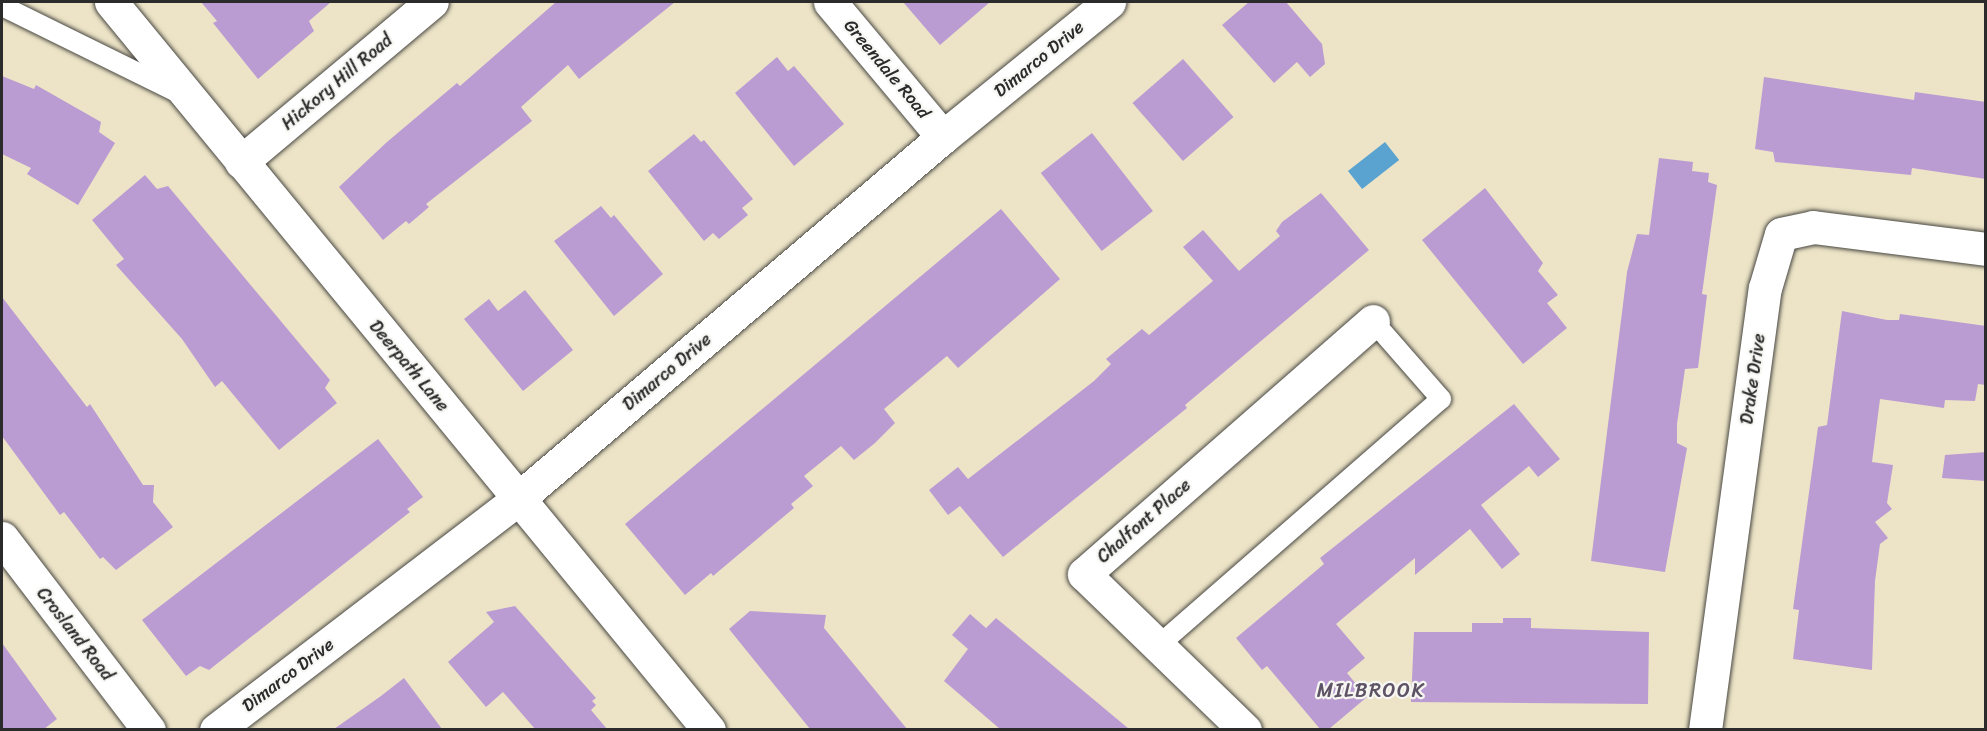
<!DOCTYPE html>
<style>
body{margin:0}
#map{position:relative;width:1987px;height:731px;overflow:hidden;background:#ede4c7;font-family:Sriracha,sans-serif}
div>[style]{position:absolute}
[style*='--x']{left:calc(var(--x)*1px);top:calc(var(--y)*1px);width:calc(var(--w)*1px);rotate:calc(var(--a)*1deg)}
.water>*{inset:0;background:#5aa3d1;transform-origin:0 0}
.building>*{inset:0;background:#ba9cd2;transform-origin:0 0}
.roads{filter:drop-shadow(0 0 2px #484742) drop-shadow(0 0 2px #484742)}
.service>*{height:20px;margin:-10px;padding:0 10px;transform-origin:10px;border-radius:10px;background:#fff}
.minor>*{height:33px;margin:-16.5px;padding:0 16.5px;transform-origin:16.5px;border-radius:16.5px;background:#fff}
span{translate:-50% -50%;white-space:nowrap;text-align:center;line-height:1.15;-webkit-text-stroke:4.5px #f6f6f2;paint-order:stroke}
.street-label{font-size:18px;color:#2b2b2b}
.neighbourhood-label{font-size:20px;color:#5d5365;letter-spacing:1.5px}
.frame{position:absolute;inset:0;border:3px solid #2b2b2b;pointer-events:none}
</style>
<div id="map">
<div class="water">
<i style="left:1385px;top:142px;width:23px;height:47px;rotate:52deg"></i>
</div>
<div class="building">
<i style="clip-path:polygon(201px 2px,331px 2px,309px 21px,314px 31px,258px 79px,213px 23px,217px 21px)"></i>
<i style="clip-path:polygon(556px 2px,675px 2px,579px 79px,568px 65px,521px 107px,532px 121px,426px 204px,429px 207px,409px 224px,406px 221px,383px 240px,339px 187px,387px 142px,457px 83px,460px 86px)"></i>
<i style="clip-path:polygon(903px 2px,990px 2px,940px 45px)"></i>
<i style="clip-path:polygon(1249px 2px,1286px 2px,1322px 44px,1325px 64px,1310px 77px,1297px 62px,1274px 83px,1222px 25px)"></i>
<i style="clip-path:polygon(777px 57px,788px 71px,794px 66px,844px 124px,794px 166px,735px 93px)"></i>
<i style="left:1183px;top:59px;width:77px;height:67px;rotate:49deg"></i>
<i style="clip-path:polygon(2px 76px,34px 89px,36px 85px,101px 122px,99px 132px,115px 143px,78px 205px,27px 174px,31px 168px,2px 154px)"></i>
<i style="clip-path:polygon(1764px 77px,1914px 100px,1915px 92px,1986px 102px,1986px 179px,1912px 168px,1911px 175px,1775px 162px,1773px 152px,1755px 149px)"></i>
<i style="left:1092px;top:133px;width:99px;height:65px;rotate:52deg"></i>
<i style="clip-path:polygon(694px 134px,701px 142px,704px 140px,753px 199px,742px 208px,748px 215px,719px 239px,713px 233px,704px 241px,648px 171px)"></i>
<i style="clip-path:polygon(1659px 158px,1693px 162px,1692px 171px,1709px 173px,1708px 182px,1717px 185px,1702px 294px,1707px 295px,1698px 368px,1685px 369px,1677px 424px,1677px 443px,1687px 448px,1665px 572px,1591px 561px,1627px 272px,1637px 234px,1649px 235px)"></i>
<i style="clip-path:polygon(145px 175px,157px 189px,168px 186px,330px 380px,325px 388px,337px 403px,279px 450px,222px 381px,215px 387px,182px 339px,116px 265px,124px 259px,92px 220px)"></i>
<i style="clip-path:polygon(1485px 188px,1543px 263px,1538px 271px,1558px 295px,1547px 303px,1567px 328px,1523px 364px,1422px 240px)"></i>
<i style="clip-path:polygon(1321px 193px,1369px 250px,1185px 405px,1187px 408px,1003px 557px,960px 506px,948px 515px,929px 490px,958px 467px,968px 479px,1094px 381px,1111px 364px,1106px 359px,1142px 329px,1149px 335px,1213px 281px,1183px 247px,1203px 230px,1239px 271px,1280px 236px,1276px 231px,1282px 222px)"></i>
<i style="clip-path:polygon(601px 206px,611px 218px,614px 215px,663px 274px,614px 316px,554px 241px)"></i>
<i style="clip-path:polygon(1001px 209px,1060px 279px,958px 368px,947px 356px,884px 409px,895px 423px,875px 443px,854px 460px,841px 446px,804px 476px,813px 486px,791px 504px,794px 508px,713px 576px,711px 573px,685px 595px,625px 524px)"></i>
<i style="clip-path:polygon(525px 290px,573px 350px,523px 391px,464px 319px,489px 299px,498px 311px)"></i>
<i style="clip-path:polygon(2px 297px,87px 407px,90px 404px,143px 485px,154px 485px,153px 502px,173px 527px,116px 570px,103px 557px,100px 559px,64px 512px,60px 515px,2px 436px)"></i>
<i style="clip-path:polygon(1842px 311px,1887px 320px,1899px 320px,1900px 314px,1986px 326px,1986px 385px,1978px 384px,1975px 401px,1945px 400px,1944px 408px,1880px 399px,1872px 462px,1893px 465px,1887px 503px,1892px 509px,1875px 522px,1888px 538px,1880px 544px,1875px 581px,1872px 670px,1793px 659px,1799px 610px,1793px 609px,1818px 427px,1827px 425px)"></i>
<i style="clip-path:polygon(1514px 404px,1560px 459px,1538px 477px,1529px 466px,1481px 505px,1520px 554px,1502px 569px,1470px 529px,1415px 575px,1415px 558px,1336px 624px,1365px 658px,1347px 673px,1367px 697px,1329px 729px,1320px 729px,1267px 666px,1262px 670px,1236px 638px,1324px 564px,1320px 558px)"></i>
<i style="clip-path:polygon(378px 439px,423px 497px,407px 509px,410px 512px,209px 670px,200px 666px,186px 676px,142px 620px)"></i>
<i style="clip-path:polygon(1986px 452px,1986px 481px,1942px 478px,1945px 455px)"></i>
<i style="clip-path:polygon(515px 606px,596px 698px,592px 701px,596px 705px,591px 710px,607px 729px,535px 729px,503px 692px,486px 707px,448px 662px,494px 622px,486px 612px)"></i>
<i style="clip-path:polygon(750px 611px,826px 615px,824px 628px,907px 729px,810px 729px,729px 629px)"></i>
<i style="clip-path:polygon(970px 614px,986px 628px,996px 618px,1129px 729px,1000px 729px,944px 681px,968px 649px,952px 635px)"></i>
<i style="clip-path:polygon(1503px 618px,1531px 618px,1531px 628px,1649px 632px,1648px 704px,1411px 702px,1414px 632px,1472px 632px,1472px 623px,1503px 623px)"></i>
<i style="clip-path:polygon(2px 643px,57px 719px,44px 729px,2px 729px)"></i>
<i style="clip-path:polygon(404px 678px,442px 729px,334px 729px,381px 696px)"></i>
</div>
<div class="roads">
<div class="service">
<i style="--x:2;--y:6;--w:195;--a:26.2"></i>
<i style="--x:1159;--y:645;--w:374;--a:-41.1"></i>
<i style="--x:1441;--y:399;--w:103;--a:-131.1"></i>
</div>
<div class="minor">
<i style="--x:111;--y:2;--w:942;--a:50.6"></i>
<i style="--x:830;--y:2;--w:176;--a:50.1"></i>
<i style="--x:241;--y:162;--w:249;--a:-40"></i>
<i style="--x:2;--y:538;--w:242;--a:52.6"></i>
<i style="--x:216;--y:730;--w:382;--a:-37.4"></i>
<i style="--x:519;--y:498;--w:557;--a:-40.41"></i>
<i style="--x:943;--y:137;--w:214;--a:-39.1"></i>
<i style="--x:1245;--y:730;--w:224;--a:-135.9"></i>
<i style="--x:1084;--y:574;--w:384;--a:-41.2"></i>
<i style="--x:1705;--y:730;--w:446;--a:-82.3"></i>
<i style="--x:1765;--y:288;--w:56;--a:-73.5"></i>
<i style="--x:1781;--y:234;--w:33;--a:-12"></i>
<i style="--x:1813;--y:227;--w:174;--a:7.2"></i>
</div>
</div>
<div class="street-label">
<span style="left:1039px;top:59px;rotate:-39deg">Dimarco Drive</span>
<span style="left:887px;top:69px;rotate:50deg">Greendale Road</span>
<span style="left:337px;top:82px;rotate:-40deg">Hickory Hill Road</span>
<span style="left:409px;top:366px;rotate:50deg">Deerpath Lane</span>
<span style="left:667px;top:372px;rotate:-40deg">Dimarco Drive</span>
<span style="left:1753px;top:379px;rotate:-82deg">Drake Drive</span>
<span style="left:1144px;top:521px;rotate:-41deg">Chalfont Place</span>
<span style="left:75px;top:634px;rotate:52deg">Crosland Road</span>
<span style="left:288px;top:675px;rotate:-37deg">Dimarco Drive</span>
</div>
<div class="neighbourhood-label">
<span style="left:1371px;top:690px">MILBROOK</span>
</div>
<div class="frame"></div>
</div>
